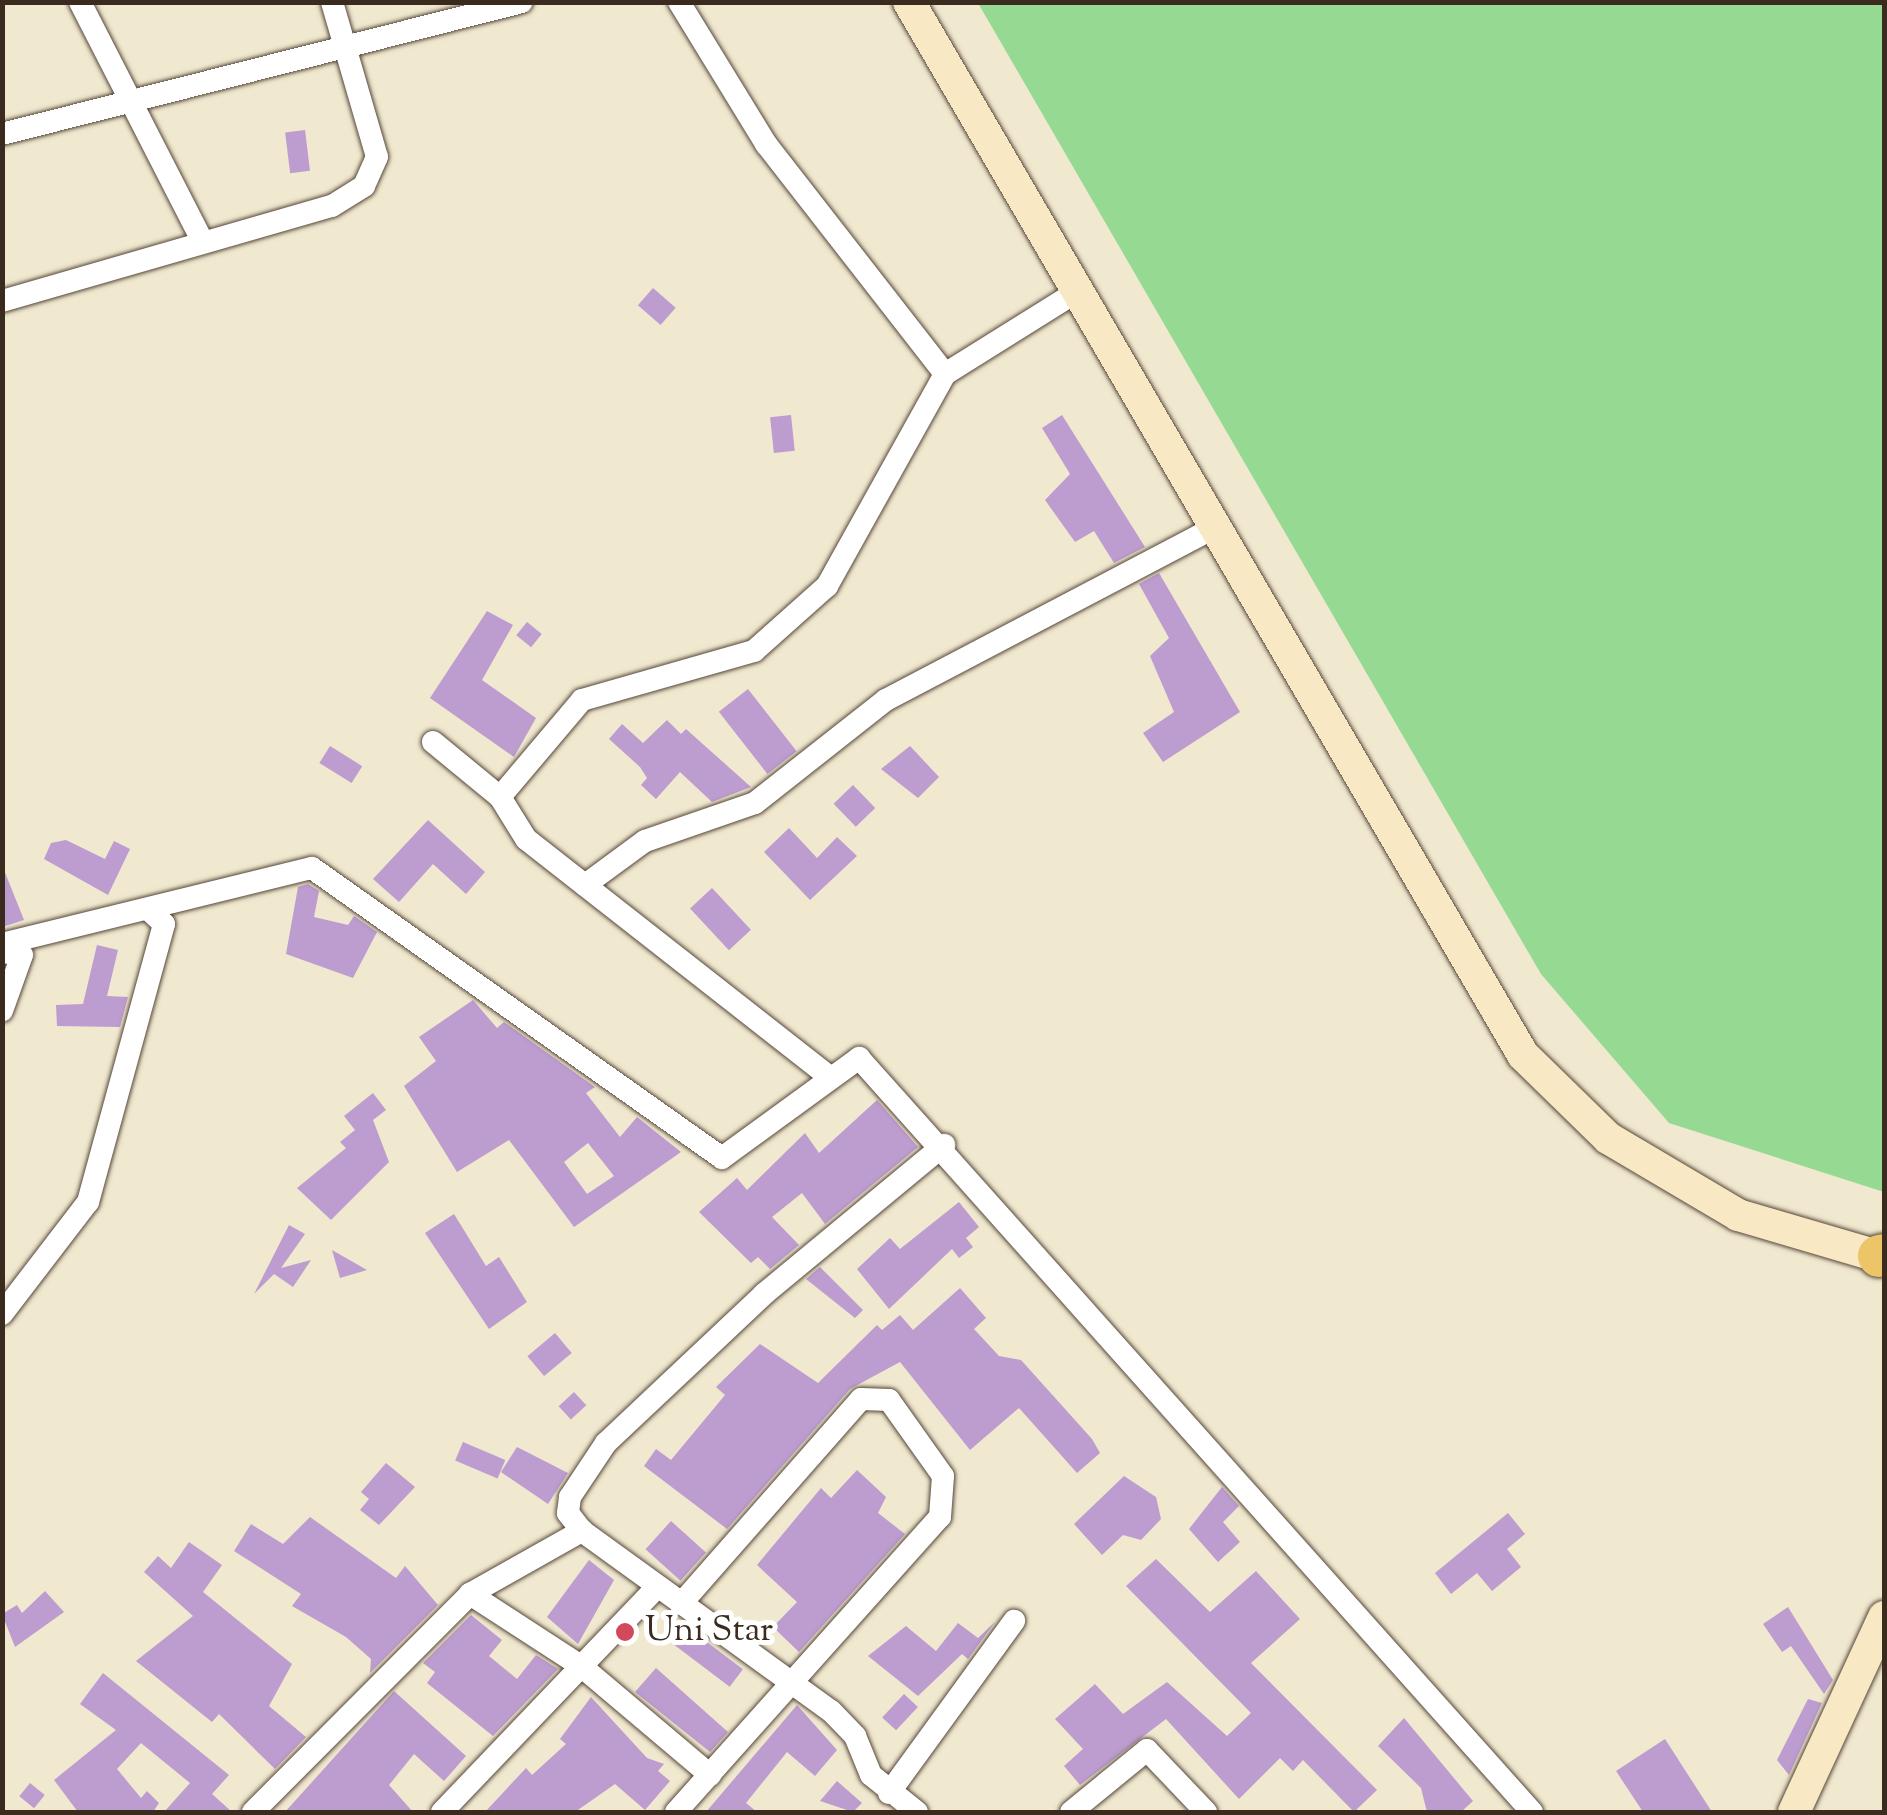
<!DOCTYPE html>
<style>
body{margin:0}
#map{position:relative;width:1887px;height:1815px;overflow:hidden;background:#f0e8cf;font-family:"Sorts Mill Goudy",serif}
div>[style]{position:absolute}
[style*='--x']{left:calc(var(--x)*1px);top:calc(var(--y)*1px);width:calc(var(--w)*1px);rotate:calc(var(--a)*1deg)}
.green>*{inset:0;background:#95d992}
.building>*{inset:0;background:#bd9ccf;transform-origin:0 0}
.roads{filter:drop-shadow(0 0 2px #564639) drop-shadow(0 0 2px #564639)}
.street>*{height:22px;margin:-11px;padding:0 11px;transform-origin:11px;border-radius:11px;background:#fff}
.secondary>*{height:32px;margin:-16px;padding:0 16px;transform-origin:16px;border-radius:16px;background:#f8e8c3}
.highway>*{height:42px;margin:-21px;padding:0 21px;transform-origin:21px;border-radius:21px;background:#edc569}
.dots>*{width:28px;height:28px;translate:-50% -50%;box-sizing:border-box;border:5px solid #fff;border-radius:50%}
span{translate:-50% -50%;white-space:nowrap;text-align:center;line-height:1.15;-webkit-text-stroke:10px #fff;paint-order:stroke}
.poi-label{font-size:35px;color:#3b2a1e}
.left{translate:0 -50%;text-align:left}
.frame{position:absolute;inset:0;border:5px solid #3b2a1e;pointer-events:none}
</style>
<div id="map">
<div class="green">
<i style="clip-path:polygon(978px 3px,1884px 3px,1884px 1192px,1669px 1123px,1541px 974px)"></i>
</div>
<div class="building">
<i style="left:305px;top:130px;width:41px;height:20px;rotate:83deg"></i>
<i style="left:653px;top:288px;width:30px;height:23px;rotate:41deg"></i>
<i style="left:791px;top:415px;width:36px;height:21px;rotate:84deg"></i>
<i style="clip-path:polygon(1062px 415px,1145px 547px,1114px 563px,1094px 531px,1075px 542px,1045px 500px,1070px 474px,1042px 428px)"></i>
<i style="clip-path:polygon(1159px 573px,1240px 712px,1163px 762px,1143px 733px,1174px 712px,1150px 656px,1169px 638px,1139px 584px)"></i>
<i style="clip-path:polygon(487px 611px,513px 625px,482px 680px,536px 718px,514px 757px,430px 698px)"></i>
<i style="left:527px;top:622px;width:19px;height:17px;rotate:39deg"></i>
<i style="left:748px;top:689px;width:79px;height:37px;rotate:52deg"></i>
<i style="clip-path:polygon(667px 720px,681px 734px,686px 729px,751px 787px,712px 802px,680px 772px,656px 799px,641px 785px,647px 778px,640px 767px,609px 739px,622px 724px,643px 743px)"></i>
<i style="left:330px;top:746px;width:38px;height:20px;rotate:32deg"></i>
<i style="clip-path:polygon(910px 746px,939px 777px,918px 798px,881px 769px)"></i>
<i style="left:853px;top:785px;width:32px;height:27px;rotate:46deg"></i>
<i style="clip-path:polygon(428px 820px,485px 872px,466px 894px,433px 864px,399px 902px,373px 879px)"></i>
<i style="clip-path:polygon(789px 828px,817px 858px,837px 837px,857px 856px,810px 900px,764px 852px)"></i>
<i style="clip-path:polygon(66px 840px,105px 859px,114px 841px,130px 849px,108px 895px,44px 859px,51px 843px)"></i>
<i style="clip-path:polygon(2px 865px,24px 920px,2px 927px)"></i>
<i style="clip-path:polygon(308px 884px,319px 891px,314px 917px,348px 925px,354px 916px,377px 932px,353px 978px,286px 954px,298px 887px)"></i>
<i style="left:712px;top:888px;width:57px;height:30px;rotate:47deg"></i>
<i style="clip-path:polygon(97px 945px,118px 950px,107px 996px,128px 997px,120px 1027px,57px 1026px,56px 1005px,83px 1004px)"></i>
<i style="clip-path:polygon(evenodd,473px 1000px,497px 1028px,504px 1022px,595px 1087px,586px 1093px,620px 1137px,637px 1117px,681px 1152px,574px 1227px,509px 1140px,457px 1172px,404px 1086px,436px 1061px,419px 1037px,473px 1000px,588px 1143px,614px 1176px,587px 1194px,564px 1162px,588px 1143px)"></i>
<i style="clip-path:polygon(373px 1093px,386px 1110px,373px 1120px,389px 1162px,331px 1220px,297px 1188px,346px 1148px,340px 1142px,355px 1130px,344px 1116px)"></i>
<i style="clip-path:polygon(877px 1100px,918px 1147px,825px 1224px,802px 1193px,772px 1217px,799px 1245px,770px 1269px,758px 1257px,751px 1263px,699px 1212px,737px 1178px,747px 1190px,805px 1133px,819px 1153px)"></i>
<i style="clip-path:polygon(959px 1202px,979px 1227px,966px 1238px,973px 1247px,959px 1258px,952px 1249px,889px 1309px,857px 1269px,890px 1238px,900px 1249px)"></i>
<i style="clip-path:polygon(454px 1214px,486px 1266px,499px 1257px,527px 1302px,489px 1329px,425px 1233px)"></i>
<i style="clip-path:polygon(289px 1225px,305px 1234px,281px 1268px,311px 1260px,293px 1287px,274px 1274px,254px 1294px)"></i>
<i style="clip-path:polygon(332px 1250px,367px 1270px,340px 1278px)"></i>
<i style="clip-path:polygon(820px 1267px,863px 1310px,855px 1318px,806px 1279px)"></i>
<i style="clip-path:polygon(960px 1288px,986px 1318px,974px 1329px,999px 1356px,1021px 1360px,1092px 1439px,1100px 1453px,1077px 1473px,1019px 1408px,970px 1450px,900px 1362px,850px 1389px,727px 1529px,644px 1466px,656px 1449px,671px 1460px,725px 1395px,716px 1387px,760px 1344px,818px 1383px,877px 1325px,882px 1330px,900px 1315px,913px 1330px)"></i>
<i style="left:555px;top:1333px;width:26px;height:36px;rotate:50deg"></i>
<i style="left:574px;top:1392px;width:18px;height:21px;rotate:47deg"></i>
<i style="left:463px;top:1442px;width:46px;height:20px;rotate:23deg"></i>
<i style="clip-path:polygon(517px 1447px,568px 1473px,548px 1504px,501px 1472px)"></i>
<i style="clip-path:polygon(386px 1463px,415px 1487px,379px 1525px,360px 1510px,369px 1499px,361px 1492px)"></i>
<i style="clip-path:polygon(857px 1470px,886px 1497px,878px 1513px,905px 1534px,799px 1652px,773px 1627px,797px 1602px,757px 1565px,821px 1488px,831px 1498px)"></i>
<i style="clip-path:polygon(1124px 1476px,1156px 1497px,1161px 1519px,1141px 1540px,1123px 1535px,1102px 1555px,1074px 1524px)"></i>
<i style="clip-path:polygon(1222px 1487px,1239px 1506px,1223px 1522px,1240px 1542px,1218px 1562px,1189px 1529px)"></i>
<i style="clip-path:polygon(1508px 1513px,1525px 1534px,1507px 1549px,1521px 1567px,1492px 1591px,1477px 1573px,1451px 1594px,1435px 1573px)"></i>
<i style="clip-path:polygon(310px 1517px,396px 1578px,405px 1566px,438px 1605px,370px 1673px,371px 1659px,346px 1637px,292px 1606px,301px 1594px,234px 1551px,251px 1524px,283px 1544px)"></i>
<i style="left:671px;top:1521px;width:47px;height:38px;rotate:42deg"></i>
<i style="clip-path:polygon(189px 1542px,222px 1565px,203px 1592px,292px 1664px,269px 1706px,306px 1737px,275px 1769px,219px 1714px,212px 1722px,136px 1661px,193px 1616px,144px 1572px,158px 1556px,171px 1568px)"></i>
<i style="clip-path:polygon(1156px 1559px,1210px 1612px,1256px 1571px,1300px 1619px,1251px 1663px,1377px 1790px,1354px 1812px,1303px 1760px,1293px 1771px,1280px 1758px,1239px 1799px,1166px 1719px,1080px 1785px,1064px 1766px,1083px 1749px,1055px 1719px,1095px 1684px,1123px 1714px,1167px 1682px,1227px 1736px,1251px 1713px,1126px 1586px)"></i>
<i style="clip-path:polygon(589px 1560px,614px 1580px,578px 1644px,547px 1617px)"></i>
<i style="clip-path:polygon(45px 1591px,64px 1612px,15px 1647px,2px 1614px,17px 1605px,22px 1613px)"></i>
<i style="clip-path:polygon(1788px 1607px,1833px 1680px,1824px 1694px,1791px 1646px,1782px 1652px,1763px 1624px)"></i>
<i style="clip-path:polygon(471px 1615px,502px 1640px,489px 1656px,517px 1679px,536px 1655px,558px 1669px,493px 1736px,427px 1683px,435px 1672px,423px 1663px)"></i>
<i style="clip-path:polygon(995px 1622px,968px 1659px,962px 1654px,918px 1696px,868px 1656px,906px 1626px,936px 1651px,958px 1623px,978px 1638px)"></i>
<i style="left:687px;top:1627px;width:70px;height:22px;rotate:37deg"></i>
<i style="clip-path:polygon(656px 1668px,728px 1732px,710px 1752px,635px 1692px)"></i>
<i style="clip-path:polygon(103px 1673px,229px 1775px,212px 1794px,232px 1812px,164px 1812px,190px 1783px,141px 1743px,117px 1769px,141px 1798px,147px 1791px,159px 1803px,153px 1812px,78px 1812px,54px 1780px,116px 1730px,80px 1704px)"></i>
<i style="clip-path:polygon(394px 1691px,466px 1756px,444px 1781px,414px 1754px,389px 1785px,413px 1812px,285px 1812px)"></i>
<i style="left:904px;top:1694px;width:19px;height:32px;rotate:43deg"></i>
<i style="clip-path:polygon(591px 1697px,647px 1758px,664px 1764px,658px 1771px,670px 1781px,645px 1810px,615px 1784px,575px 1812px,485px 1812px,526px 1768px,532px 1775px,566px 1744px,560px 1739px)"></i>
<i style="clip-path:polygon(1808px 1699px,1822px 1703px,1789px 1775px,1777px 1760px)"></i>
<i style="clip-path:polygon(797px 1705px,837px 1750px,815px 1776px,787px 1752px,746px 1803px,757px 1812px,706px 1812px)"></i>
<i style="clip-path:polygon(1404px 1718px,1473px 1801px,1461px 1812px,1427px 1812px,1421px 1788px,1378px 1746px)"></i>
<i style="clip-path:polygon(1665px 1739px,1712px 1812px,1643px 1812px,1616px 1771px)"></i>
<i style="clip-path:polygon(837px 1781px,862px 1803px,853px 1812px,820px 1801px)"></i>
<i style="left:30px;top:1783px;width:19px;height:17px;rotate:39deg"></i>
</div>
<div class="roads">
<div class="street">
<i style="--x:80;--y:2;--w:264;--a:62.9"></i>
<i style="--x:679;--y:2;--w:167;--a:58.5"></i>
<i style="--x:766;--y:144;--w:291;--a:52.1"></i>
<i style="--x:2;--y:134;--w:536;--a:-14.24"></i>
<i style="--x:2;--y:301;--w:343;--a:-16.1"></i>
<i style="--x:332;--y:206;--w:38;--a:-32"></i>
<i style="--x:364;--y:186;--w:32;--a:-66"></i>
<i style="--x:377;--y:157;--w:161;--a:-106.2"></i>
<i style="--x:433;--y:742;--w:87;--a:39.4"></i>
<i style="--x:500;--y:797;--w:49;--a:58.2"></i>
<i style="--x:526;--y:839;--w:382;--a:38.1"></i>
<i style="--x:500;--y:797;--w:127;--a:-49.8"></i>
<i style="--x:582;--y:700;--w:179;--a:-15.9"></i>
<i style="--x:754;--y:651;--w:98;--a:-41.7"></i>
<i style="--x:827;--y:586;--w:243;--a:-60.9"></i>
<i style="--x:945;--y:374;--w:157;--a:-32"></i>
<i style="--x:585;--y:885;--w:74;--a:-36.3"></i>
<i style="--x:645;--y:841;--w:116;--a:-19.1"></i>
<i style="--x:755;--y:803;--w:167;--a:-38.2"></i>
<i style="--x:886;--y:700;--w:372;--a:-27.7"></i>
<i style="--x:2;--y:944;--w:319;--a:-13.8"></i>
<i style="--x:312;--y:868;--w:502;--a:35.27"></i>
<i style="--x:722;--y:1158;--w:170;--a:-36.1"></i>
<i style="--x:859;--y:1058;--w:1011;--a:48.25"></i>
<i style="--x:2;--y:952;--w:20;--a:9"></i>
<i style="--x:22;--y:955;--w:59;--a:109.7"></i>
<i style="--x:2;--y:1314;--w:141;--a:-52.5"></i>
<i style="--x:88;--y:1202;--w:288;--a:-74.7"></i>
<i style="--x:164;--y:924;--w:22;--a:-137"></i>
<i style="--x:582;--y:1531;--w:23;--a:-128"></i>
<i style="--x:568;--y:1513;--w:16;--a:-83"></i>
<i style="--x:570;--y:1497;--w:65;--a:-56.3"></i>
<i style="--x:606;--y:1443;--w:217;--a:-43.3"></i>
<i style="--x:764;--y:1294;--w:234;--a:-39.6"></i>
<i style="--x:470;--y:1594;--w:132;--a:33"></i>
<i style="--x:581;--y:1666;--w:169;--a:40.2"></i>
<i style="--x:889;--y:1793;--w:213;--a:-54"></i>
<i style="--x:253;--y:1812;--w:308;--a:-45.1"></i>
<i style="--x:470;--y:1594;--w:129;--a:-29.4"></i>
<i style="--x:582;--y:1531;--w:307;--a:35.9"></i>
<i style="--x:831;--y:1711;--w:35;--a:46"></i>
<i style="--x:855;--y:1736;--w:42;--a:67.7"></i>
<i style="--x:871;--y:1775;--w:59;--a:38.8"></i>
<i style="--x:442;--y:1812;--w:308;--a:-46.3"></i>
<i style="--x:676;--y:1812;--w:396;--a:-48.2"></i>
<i style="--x:940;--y:1517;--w:41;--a:-85.8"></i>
<i style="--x:943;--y:1476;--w:93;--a:-125.4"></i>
<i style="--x:889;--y:1400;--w:28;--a:-178"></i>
<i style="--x:861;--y:1399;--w:273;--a:131.3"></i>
<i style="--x:1071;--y:1812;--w:98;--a:-39.2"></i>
<i style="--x:1147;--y:1750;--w:86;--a:46.4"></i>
</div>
<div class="secondary">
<i style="--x:909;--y:2;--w:1219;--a:59.75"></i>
<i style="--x:1523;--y:1055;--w:119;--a:44.3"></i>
<i style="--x:1608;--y:1138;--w:151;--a:30.6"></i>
<i style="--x:1738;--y:1215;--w:152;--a:16.4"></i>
<i style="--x:1794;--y:1812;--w:215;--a:-65.2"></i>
</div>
<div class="highway">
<i style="--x:1879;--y:1256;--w:5;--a:-11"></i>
</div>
</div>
<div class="dots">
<i style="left:625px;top:1632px;background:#d1495b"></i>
</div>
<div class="poi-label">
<span class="left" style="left:645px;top:1632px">Uni Star</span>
</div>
<div class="frame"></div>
</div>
